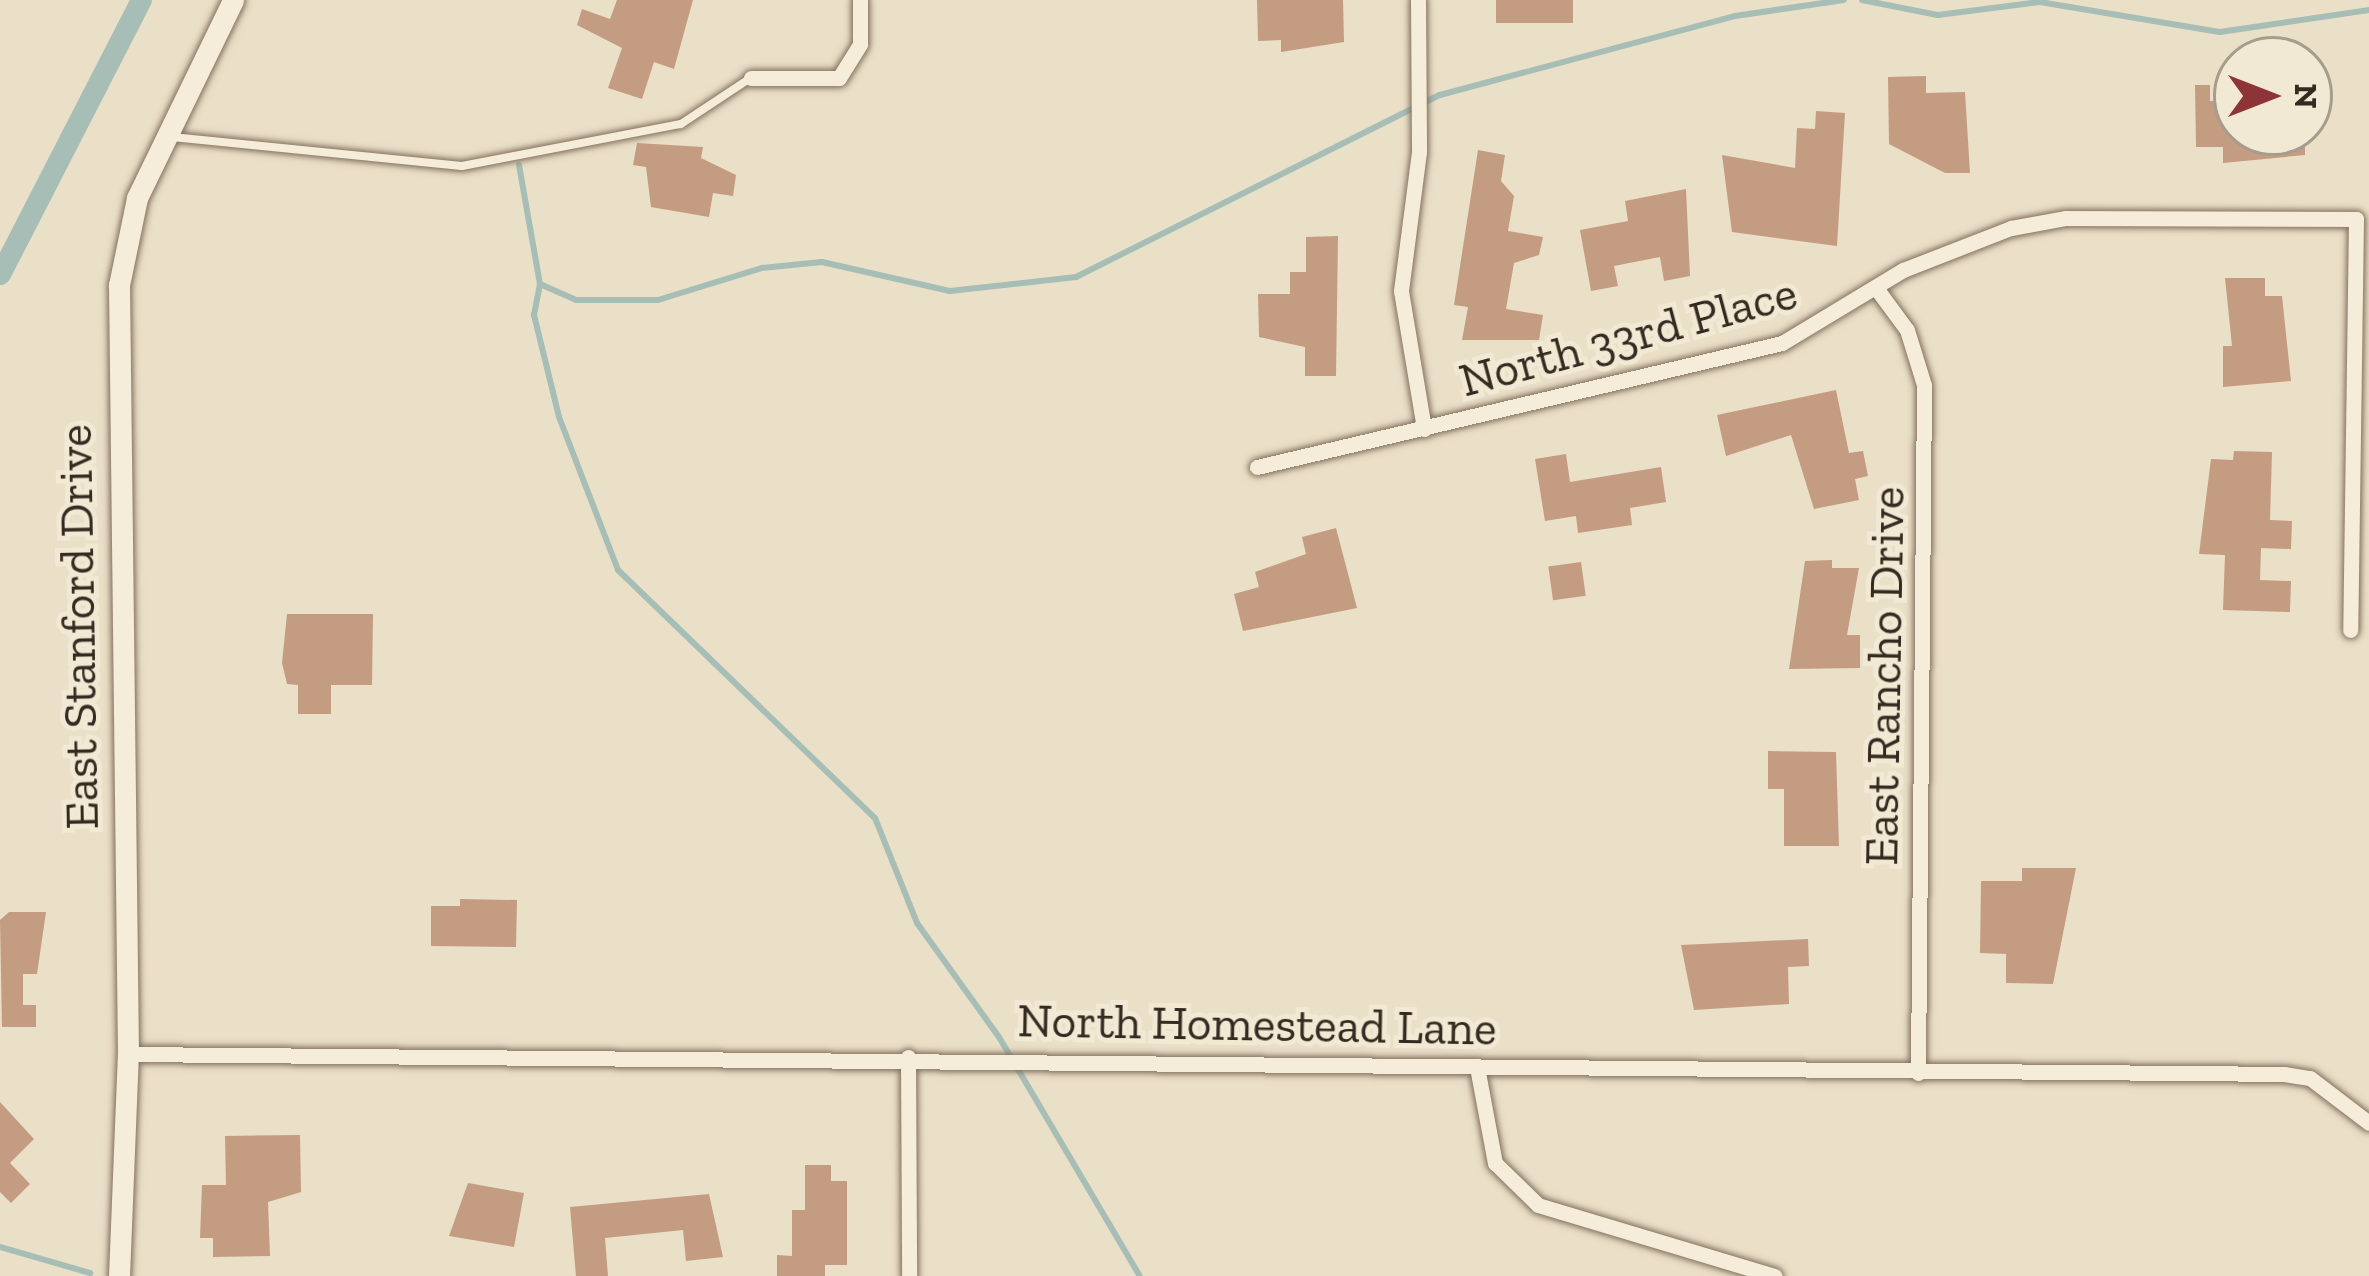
<!DOCTYPE html>
<style>
body{margin:0}
#map{position:relative;width:2369px;height:1276px;overflow:hidden;background:#eadfc7;font-family:"Zilla Slab",serif}
div>[style]{position:absolute}
[style*='--x']{left:calc(var(--x)*1px);top:calc(var(--y)*1px);width:calc(var(--w)*1px);rotate:calc(var(--a)*1deg)}
.stream>*{height:6px;margin:-3px;padding:0 3px;transform-origin:3px;border-radius:3px;background:#a7beb7}
.canal>*{height:21px;margin:-10.5px;padding:0 10.5px;transform-origin:10.5px;border-radius:10.5px;background:#a7beb7}
.building>*{inset:0;background:#c49c81;transform-origin:0 0}
.roads{filter:drop-shadow(0 0 3px #83715e) drop-shadow(0 0 3px #83715e)}
.lane>*{height:8px;margin:-4px;padding:0 4px;transform-origin:4px;border-radius:4px;background:#f5edd9}
.street>*{height:15px;margin:-7.5px;padding:0 7.5px;transform-origin:7.5px;border-radius:7.5px;background:#f5edd9}
.secondary>*{height:21px;margin:-10.5px;padding:0 10.5px;transform-origin:10.5px;border-radius:10.5px;background:#f5edd9}
span{translate:-50% -50%;white-space:nowrap;text-align:center;line-height:1.15;-webkit-text-stroke:10px #f2e9d5;paint-order:stroke}
.street-label{font-size:48px;color:#352a20}
.north{position:absolute;left:2213px;top:36px;width:120px;height:120px;box-sizing:border-box;background:#f2e9d5;border:3px solid #a69d8d;border-radius:50%;rotate:90deg;font-size:33px;font-weight:700;line-height:48px;text-align:center;color:#352a20}
.north::after{content:'';display:block;margin:auto;width:42px;height:54px;background:#8c3436;clip-path:polygon(50% 0,100% 100%,50% 72%,0 100%)}
</style>
<div id="map">
<div class="stream">
<i style="--x:1862;--y:0;--w:77;--a:11.2"></i>
<i style="--x:1938;--y:15;--w:103;--a:-7.3"></i>
<i style="--x:2040;--y:2;--w:182;--a:9.5"></i>
<i style="--x:2220;--y:32;--w:151;--a:-8.4"></i>
<i style="--x:519;--y:165;--w:121;--a:80"></i>
<i style="--x:540;--y:284;--w:32;--a:101"></i>
<i style="--x:534;--y:315;--w:105;--a:76.2"></i>
<i style="--x:559;--y:417;--w:164;--a:68.9"></i>
<i style="--x:618;--y:570;--w:357;--a:44"></i>
<i style="--x:875;--y:818;--w:113;--a:68.2"></i>
<i style="--x:917;--y:923;--w:140;--a:54.3"></i>
<i style="--x:999;--y:1037;--w:277;--a:59.5"></i>
<i style="--x:540;--y:284;--w:39;--a:24"></i>
<i style="--x:576;--y:300;--w:82;--a:0"></i>
<i style="--x:658;--y:300;--w:109;--a:-17.1"></i>
<i style="--x:762;--y:268;--w:60;--a:-5.7"></i>
<i style="--x:822;--y:262;--w:131;--a:12.8"></i>
<i style="--x:950;--y:291;--w:127;--a:-6.3"></i>
<i style="--x:1076;--y:277;--w:407;--a:-26.6"></i>
<i style="--x:1440;--y:95;--w:305;--a:-15"></i>
<i style="--x:1735;--y:16;--w:110;--a:-8.4"></i>
<i style="--x:0;--y:1247;--w:94;--a:16.1"></i>
</div>
<div class="canal">
<i style="--x:0;--y:274;--w:308;--a:-62.8"></i>
</div>
<div class="building">
<i style="clip-path:polygon(617px 0,693px 0,674px 69px,654px 62px,642px 99px,608px 88px,622px 48px,577px 25px,582px 9px,610px 19px)"></i>
<i style="clip-path:polygon(1257px 0,1343px 0,1344px 42px,1281px 52px,1281px 40px,1258px 41px)"></i>
<i style="left:1496px;top:0;width:77px;height:23px"></i>
<i style="clip-path:polygon(1926px 76px,1926px 93px,1965px 92px,1970px 173px,1945px 173px,1889px 144px,1888px 77px)"></i>
<i style="clip-path:polygon(2195px 85px,2210px 85px,2210px 101px,2237px 101px,2237px 132px,2305px 132px,2305px 155px,2223px 163px,2223px 147px,2196px 147px)"></i>
<i style="clip-path:polygon(1816px 111px,1845px 113px,1837px 246px,1732px 232px,1722px 155px,1795px 168px,1797px 128px,1815px 129px)"></i>
<i style="clip-path:polygon(637px 143px,703px 147px,701px 158px,736px 175px,733px 196px,713px 193px,709px 217px,651px 207px,646px 167px,633px 165px)"></i>
<i style="clip-path:polygon(1478px 150px,1505px 155px,1501px 181px,1514px 196px,1508px 231px,1543px 237px,1539px 255px,1514px 263px,1506px 309px,1543px 315px,1539px 340px,1462px 340px,1468px 307px,1454px 305px)"></i>
<i style="clip-path:polygon(1686px 189px,1690px 276px,1664px 281px,1660px 257px,1614px 266px,1618px 286px,1591px 291px,1580px 230px,1628px 221px,1625px 201px)"></i>
<i style="clip-path:polygon(1338px 236px,1336px 376px,1305px 376px,1305px 347px,1259px 337px,1258px 294px,1290px 294px,1290px 272px,1306px 272px,1306px 237px)"></i>
<i style="clip-path:polygon(2225px 278px,2265px 278px,2265px 296px,2282px 296px,2291px 381px,2223px 387px,2223px 346px,2232px 346px)"></i>
<i style="clip-path:polygon(1836px 390px,1849px 453px,1863px 451px,1868px 476px,1855px 479px,1859px 500px,1814px 509px,1791px 435px,1726px 456px,1717px 415px)"></i>
<i style="clip-path:polygon(2234px 451px,2272px 452px,2270px 520px,2292px 521px,2291px 549px,2261px 548px,2260px 580px,2291px 581px,2290px 612px,2223px 610px,2225px 555px,2199px 554px,2211px 459px,2233px 460px)"></i>
<i style="clip-path:polygon(1566px 454px,1570px 482px,1661px 467px,1666px 502px,1630px 508px,1632px 525px,1578px 533px,1576px 516px,1545px 521px,1535px 459px)"></i>
<i style="clip-path:polygon(1336px 528px,1357px 608px,1243px 631px,1234px 594px,1259px 587px,1255px 572px,1306px 554px,1302px 537px)"></i>
<i style="clip-path:polygon(1832px 560px,1832px 568px,1859px 568px,1847px 635px,1860px 635px,1860px 668px,1789px 669px,1805px 561px)"></i>
<i style="left:1581px;top:562px;width:34px;height:33px;rotate:82deg"></i>
<i style="clip-path:polygon(287px 614px,373px 614px,372px 685px,331px 685px,331px 714px,298px 714px,298px 685px,287px 684px,282px 663px)"></i>
<i style="clip-path:polygon(1768px 751px,1836px 752px,1839px 846px,1784px 846px,1784px 789px,1768px 789px)"></i>
<i style="clip-path:polygon(2022px 868px,2076px 868px,2053px 984px,2006px 983px,2006px 954px,1980px 953px,1981px 881px,2022px 881px)"></i>
<i style="clip-path:polygon(460px 899px,517px 900px,516px 947px,431px 946px,431px 906px,460px 906px)"></i>
<i style="clip-path:polygon(9px 912px,46px 912px,37px 974px,23px 974px,23px 1005px,36px 1005px,36px 1027px,2px 1027px,0 920px)"></i>
<i style="clip-path:polygon(1808px 939px,1809px 966px,1788px 967px,1789px 1004px,1694px 1010px,1681px 945px)"></i>
<i style="clip-path:polygon(0 1102px,34px 1139px,10px 1163px,30px 1184px,11px 1203px,0 1192px)"></i>
<i style="clip-path:polygon(300px 1135px,301px 1192px,268px 1202px,270px 1256px,213px 1257px,213px 1238px,200px 1238px,202px 1185px,226px 1185px,225px 1136px)"></i>
<i style="clip-path:polygon(805px 1165px,831px 1165px,831px 1181px,847px 1181px,847px 1265px,825px 1265px,825px 1276px,777px 1276px,777px 1255px,792px 1256px,792px 1210px,805px 1210px)"></i>
<i style="clip-path:polygon(468px 1183px,524px 1193px,514px 1247px,449px 1236px)"></i>
<i style="clip-path:polygon(709px 1194px,723px 1257px,686px 1261px,683px 1230px,605px 1238px,608px 1276px,576px 1276px,570px 1207px)"></i>
</div>
<div class="roads">
<div class="lane">
<i style="--x:172;--y:137;--w:291;--a:5.7"></i>
<i style="--x:462;--y:166;--w:223;--a:-10.9"></i>
<i style="--x:681;--y:124;--w:82;--a:-33.5"></i>
</div>
<div class="street">
<i style="--x:1418;--y:0;--w:152;--a:89.6"></i>
<i style="--x:1419;--y:152;--w:140;--a:97.4"></i>
<i style="--x:1401;--y:291;--w:140;--a:80.5"></i>
<i style="--x:751;--y:78;--w:88;--a:0"></i>
<i style="--x:839;--y:78;--w:40;--a:-58"></i>
<i style="--x:860;--y:44;--w:44;--a:-90"></i>
<i style="--x:1879;--y:292;--w:47;--a:53.6"></i>
<i style="--x:1907;--y:330;--w:58;--a:72.8"></i>
<i style="--x:1924;--y:385;--w:688;--a:90.5"></i>
<i style="--x:1257;--y:467;--w:539;--a:-13.29"></i>
<i style="--x:1782;--y:343;--w:141;--a:-31.1"></i>
<i style="--x:1903;--y:270;--w:116;--a:-21.3"></i>
<i style="--x:2011;--y:228;--w:56;--a:-10.3"></i>
<i style="--x:2066;--y:218;--w:290;--a:0.2"></i>
<i style="--x:2356;--y:219;--w:411;--a:90.8"></i>
<i style="--x:128;--y:1054;--w:2156;--a:0.53"></i>
<i style="--x:2284;--y:1074;--w:26;--a:9"></i>
<i style="--x:2310;--y:1078;--w:74;--a:37.3"></i>
<i style="--x:908;--y:1057;--w:219;--a:89.7"></i>
<i style="--x:1477;--y:1067;--w:98;--a:79.4"></i>
<i style="--x:1495;--y:1163;--w:60;--a:44.3"></i>
<i style="--x:1538;--y:1205;--w:247;--a:16.7"></i>
</div>
<div class="secondary">
<i style="--x:119;--y:1276;--w:222;--a:-87.7"></i>
<i style="--x:128;--y:1054;--w:769;--a:-90.67"></i>
<i style="--x:119;--y:285;--w:89;--a:-78.3"></i>
<i style="--x:137;--y:198;--w:220;--a:-64.1"></i>
</div>
</div>
<div class="street-label">
<span style="left:1628px;top:336px;rotate:-15deg">North 33rd Place</span>
<span style="left:78px;top:627px;rotate:-91deg">East Stanford Drive</span>
<span style="left:1884px;top:676px;rotate:-89deg">East Rancho Drive</span>
<span style="left:1257px;top:1024px;rotate:1deg">North Homestead Lane</span>
</div>
<div class="north">N</div>
</div>
